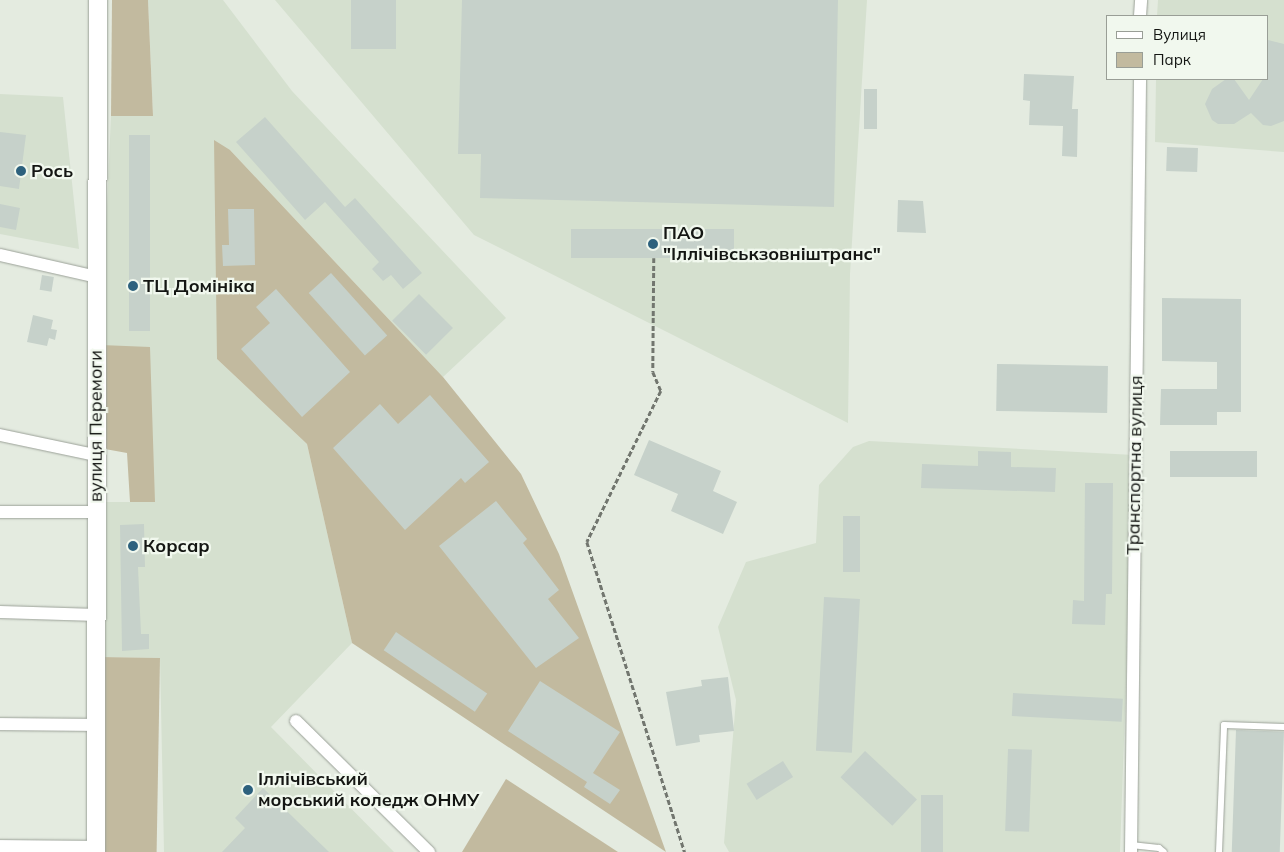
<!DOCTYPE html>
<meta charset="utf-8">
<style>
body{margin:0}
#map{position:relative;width:1284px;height:852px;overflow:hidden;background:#e4ebe0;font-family:Mulish,sans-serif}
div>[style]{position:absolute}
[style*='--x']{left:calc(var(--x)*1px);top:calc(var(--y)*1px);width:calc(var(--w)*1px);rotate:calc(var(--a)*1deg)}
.built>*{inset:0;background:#d5e0cf}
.green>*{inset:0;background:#c2ba9f;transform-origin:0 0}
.building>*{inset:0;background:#c6d1ca;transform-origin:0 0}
.path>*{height:2.5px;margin-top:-1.25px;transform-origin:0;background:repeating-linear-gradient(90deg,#72766f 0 5px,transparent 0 7.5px)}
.roads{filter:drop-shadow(0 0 1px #9ba198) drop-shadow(0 0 1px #9ba198)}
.service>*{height:6px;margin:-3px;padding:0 3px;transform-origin:3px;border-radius:3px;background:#fff}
.minor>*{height:12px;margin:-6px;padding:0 6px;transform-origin:6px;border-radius:6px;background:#fff}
.secondary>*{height:18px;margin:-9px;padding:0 9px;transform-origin:9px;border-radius:9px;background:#fff}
.dots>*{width:14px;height:14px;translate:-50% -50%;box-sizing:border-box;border:2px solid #f1f8ee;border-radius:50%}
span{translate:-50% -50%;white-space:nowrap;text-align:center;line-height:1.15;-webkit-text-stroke:4.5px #f1f8ee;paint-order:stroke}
.poi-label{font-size:18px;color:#141613;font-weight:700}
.left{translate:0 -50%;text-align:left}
.street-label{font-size:18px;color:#141613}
.legend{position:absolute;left:1106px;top:15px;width:162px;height:65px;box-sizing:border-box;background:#f1f8ee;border:1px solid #999e96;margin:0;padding:6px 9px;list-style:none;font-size:15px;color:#141613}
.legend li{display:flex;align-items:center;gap:10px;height:25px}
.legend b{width:25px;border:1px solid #999e96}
</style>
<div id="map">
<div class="built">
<i style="clip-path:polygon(148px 0,223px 0,292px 91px,506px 318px,443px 377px,230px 150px,217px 359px,307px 444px,352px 643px,271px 727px,394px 852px,164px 852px,160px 658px,100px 657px,103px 502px,155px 502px,101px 345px,111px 116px,153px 116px)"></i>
<i style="clip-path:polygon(275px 0,867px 0,850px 274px,848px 423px,474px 235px)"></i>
<i style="clip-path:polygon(1158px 0,1284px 0,1284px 152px,1155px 142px,1156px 79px,1268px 79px,1268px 16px,1157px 16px)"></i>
<i style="clip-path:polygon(0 94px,63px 97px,79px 249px,0 234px)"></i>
<i style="clip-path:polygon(869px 441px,1134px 455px,1120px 852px,729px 852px,724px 843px,736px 700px,718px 627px,746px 562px,816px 543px,819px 485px,853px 447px)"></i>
</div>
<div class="green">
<i style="clip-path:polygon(112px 0,148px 0,153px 116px,111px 116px)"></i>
<i style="clip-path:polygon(214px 140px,230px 150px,443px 377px,521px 474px,559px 554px,666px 852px,352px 643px,307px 444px,217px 359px)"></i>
<i style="clip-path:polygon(101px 345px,150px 347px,155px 502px,130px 502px,127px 453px,105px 449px)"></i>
<i style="left:100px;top:657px;width:60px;height:195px;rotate:1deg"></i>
<i style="clip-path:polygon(506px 779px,618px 852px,462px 852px)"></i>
</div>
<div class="building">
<i style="left:351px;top:0;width:45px;height:49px"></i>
<i style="clip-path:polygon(462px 0,838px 0,834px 207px,480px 198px,481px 154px,458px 154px)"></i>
<i style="clip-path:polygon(1268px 40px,1284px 44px,1284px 121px,1271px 126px,1263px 125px,1251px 113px,1234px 124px,1218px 124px,1212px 120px,1205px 104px,1212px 89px,1226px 79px,1234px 79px,1249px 100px,1263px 79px,1268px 79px)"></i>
<i style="clip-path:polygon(1024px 74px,1074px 76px,1072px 109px,1078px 109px,1077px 157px,1062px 156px,1063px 126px,1029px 125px,1030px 101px,1023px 100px)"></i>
<i style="left:864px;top:89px;width:13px;height:40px"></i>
<i style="clip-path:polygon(265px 117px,345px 207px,355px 198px,422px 273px,403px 289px,391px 275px,383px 281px,372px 269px,379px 262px,325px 202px,305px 220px,236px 142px)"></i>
<i style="clip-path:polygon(0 132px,26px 135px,19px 189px,0 186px)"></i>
<i style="left:129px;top:135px;width:21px;height:196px"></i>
<i style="left:1167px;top:147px;width:31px;height:24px;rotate:2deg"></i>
<i style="clip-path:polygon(898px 200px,923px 201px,926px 233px,897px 232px)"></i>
<i style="clip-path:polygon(0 204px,20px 208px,16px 230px,0 227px)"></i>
<i style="clip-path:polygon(228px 209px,254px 209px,255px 265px,223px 266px,222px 245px,229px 245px)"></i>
<i style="left:571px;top:229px;width:163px;height:29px"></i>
<i style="left:331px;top:273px;width:84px;height:30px;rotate:48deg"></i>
<i style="left:42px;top:275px;width:12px;height:15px;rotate:9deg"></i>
<i style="clip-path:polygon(276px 289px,350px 372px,302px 417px,241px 349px,270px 323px,256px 307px)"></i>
<i style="left:419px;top:294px;width:48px;height:38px;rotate:45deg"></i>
<i style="clip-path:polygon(1162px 298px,1241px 299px,1241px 412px,1217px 412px,1217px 425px,1160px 425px,1161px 389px,1217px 389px,1217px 362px,1162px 361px)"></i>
<i style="clip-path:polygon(33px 315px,53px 320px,51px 329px,57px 330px,55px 340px,49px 338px,47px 346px,27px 342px)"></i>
<i style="left:997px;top:364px;width:111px;height:47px;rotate:1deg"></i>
<i style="clip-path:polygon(430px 395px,489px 462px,465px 483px,461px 478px,405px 530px,333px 448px,380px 404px,398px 424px)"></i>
<i style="clip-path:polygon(649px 440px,721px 471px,713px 491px,737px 502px,723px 534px,671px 511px,678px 494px,634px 475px)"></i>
<i style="clip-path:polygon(978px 451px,1011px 452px,1011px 467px,1056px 468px,1055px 492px,921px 488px,922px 464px,978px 466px)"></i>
<i style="left:1170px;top:451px;width:87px;height:26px"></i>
<i style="clip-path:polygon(1085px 483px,1113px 483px,1112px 594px,1106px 594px,1105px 625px,1072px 624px,1073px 600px,1084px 601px)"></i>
<i style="clip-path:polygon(496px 501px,527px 539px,523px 543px,559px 590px,548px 599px,579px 638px,536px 668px,439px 546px)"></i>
<i style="left:843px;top:516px;width:17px;height:56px"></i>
<i style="clip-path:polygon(144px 524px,145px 567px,138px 567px,141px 634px,149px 634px,149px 649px,122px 651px,120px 525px)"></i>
<i style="left:824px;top:597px;width:36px;height:154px;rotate:3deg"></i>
<i style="left:396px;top:632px;width:110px;height:22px;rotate:34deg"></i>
<i style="clip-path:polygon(728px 677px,734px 731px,699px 735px,700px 742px,676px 746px,666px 692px,702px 686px,701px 680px)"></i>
<i style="clip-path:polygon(540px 681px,620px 732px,593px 773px,620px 790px,610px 804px,584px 787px,587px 782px,508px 731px)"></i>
<i style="left:1013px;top:693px;width:110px;height:23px;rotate:3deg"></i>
<i style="left:1236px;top:730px;width:48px;height:122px;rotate:2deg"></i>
<i style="left:1008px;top:749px;width:24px;height:82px;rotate:2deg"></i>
<i style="left:865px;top:751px;width:71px;height:36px;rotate:43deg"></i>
<i style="left:783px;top:761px;width:19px;height:43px;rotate:58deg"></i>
<i style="clip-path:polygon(263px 788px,329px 852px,222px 852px,245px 828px,235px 818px)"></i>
<i style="left:921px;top:795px;width:22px;height:57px"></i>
</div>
<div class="path">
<i style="--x:654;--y:258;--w:114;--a:90.5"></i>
<i style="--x:653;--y:372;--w:21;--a:67"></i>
<i style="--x:661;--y:391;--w:168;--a:116.1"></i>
<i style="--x:587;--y:542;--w:325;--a:72.5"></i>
</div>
<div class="roads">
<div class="service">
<i style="--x:1131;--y:845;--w:28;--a:6"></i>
<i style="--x:1159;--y:848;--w:6;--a:39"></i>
<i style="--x:1219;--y:852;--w:127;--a:-87.7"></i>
<i style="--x:1224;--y:725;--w:60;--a:1.9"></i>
</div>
<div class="minor">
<i style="--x:1140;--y:16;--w:16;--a:-86"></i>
<i style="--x:0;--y:255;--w:99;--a:12.8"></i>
<i style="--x:0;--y:435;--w:97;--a:11.9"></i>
<i style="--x:0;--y:512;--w:97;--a:0"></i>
<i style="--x:0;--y:612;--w:97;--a:1.8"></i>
<i style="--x:296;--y:721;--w:187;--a:44.6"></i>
<i style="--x:0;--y:724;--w:96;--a:0.6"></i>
<i style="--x:0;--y:846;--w:96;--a:0.6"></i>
<i style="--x:1131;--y:852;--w:773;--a:-89.33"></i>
</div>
<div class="secondary">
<i style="--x:96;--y:852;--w:852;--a:-89.87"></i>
</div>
</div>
<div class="dots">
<i style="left:21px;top:171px;background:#2d617d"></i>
<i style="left:653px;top:244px;background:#2d617d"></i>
<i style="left:133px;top:286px;background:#2d617d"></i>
<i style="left:133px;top:546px;background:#2d617d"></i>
<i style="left:248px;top:790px;background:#2d617d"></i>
</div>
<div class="poi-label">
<span class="left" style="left:31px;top:171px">Рось</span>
<span class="left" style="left:663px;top:244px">ПАО<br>"Іллічівськзовніштранс"</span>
<span class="left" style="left:143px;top:286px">ТЦ Домініка</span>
<span class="left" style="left:143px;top:546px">Корсар</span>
<span class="left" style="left:258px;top:790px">Іллічівський<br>морський коледж ОНМУ</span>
</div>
<div class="street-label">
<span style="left:96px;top:426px;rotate:-90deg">вулиця Перемоги</span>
<span style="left:1135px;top:465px;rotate:-89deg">Транспортна вулиця</span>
</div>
<ul class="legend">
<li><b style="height:6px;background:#fff"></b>Вулиця</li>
<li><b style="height:14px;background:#c2ba9f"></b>Парк</li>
</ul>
</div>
